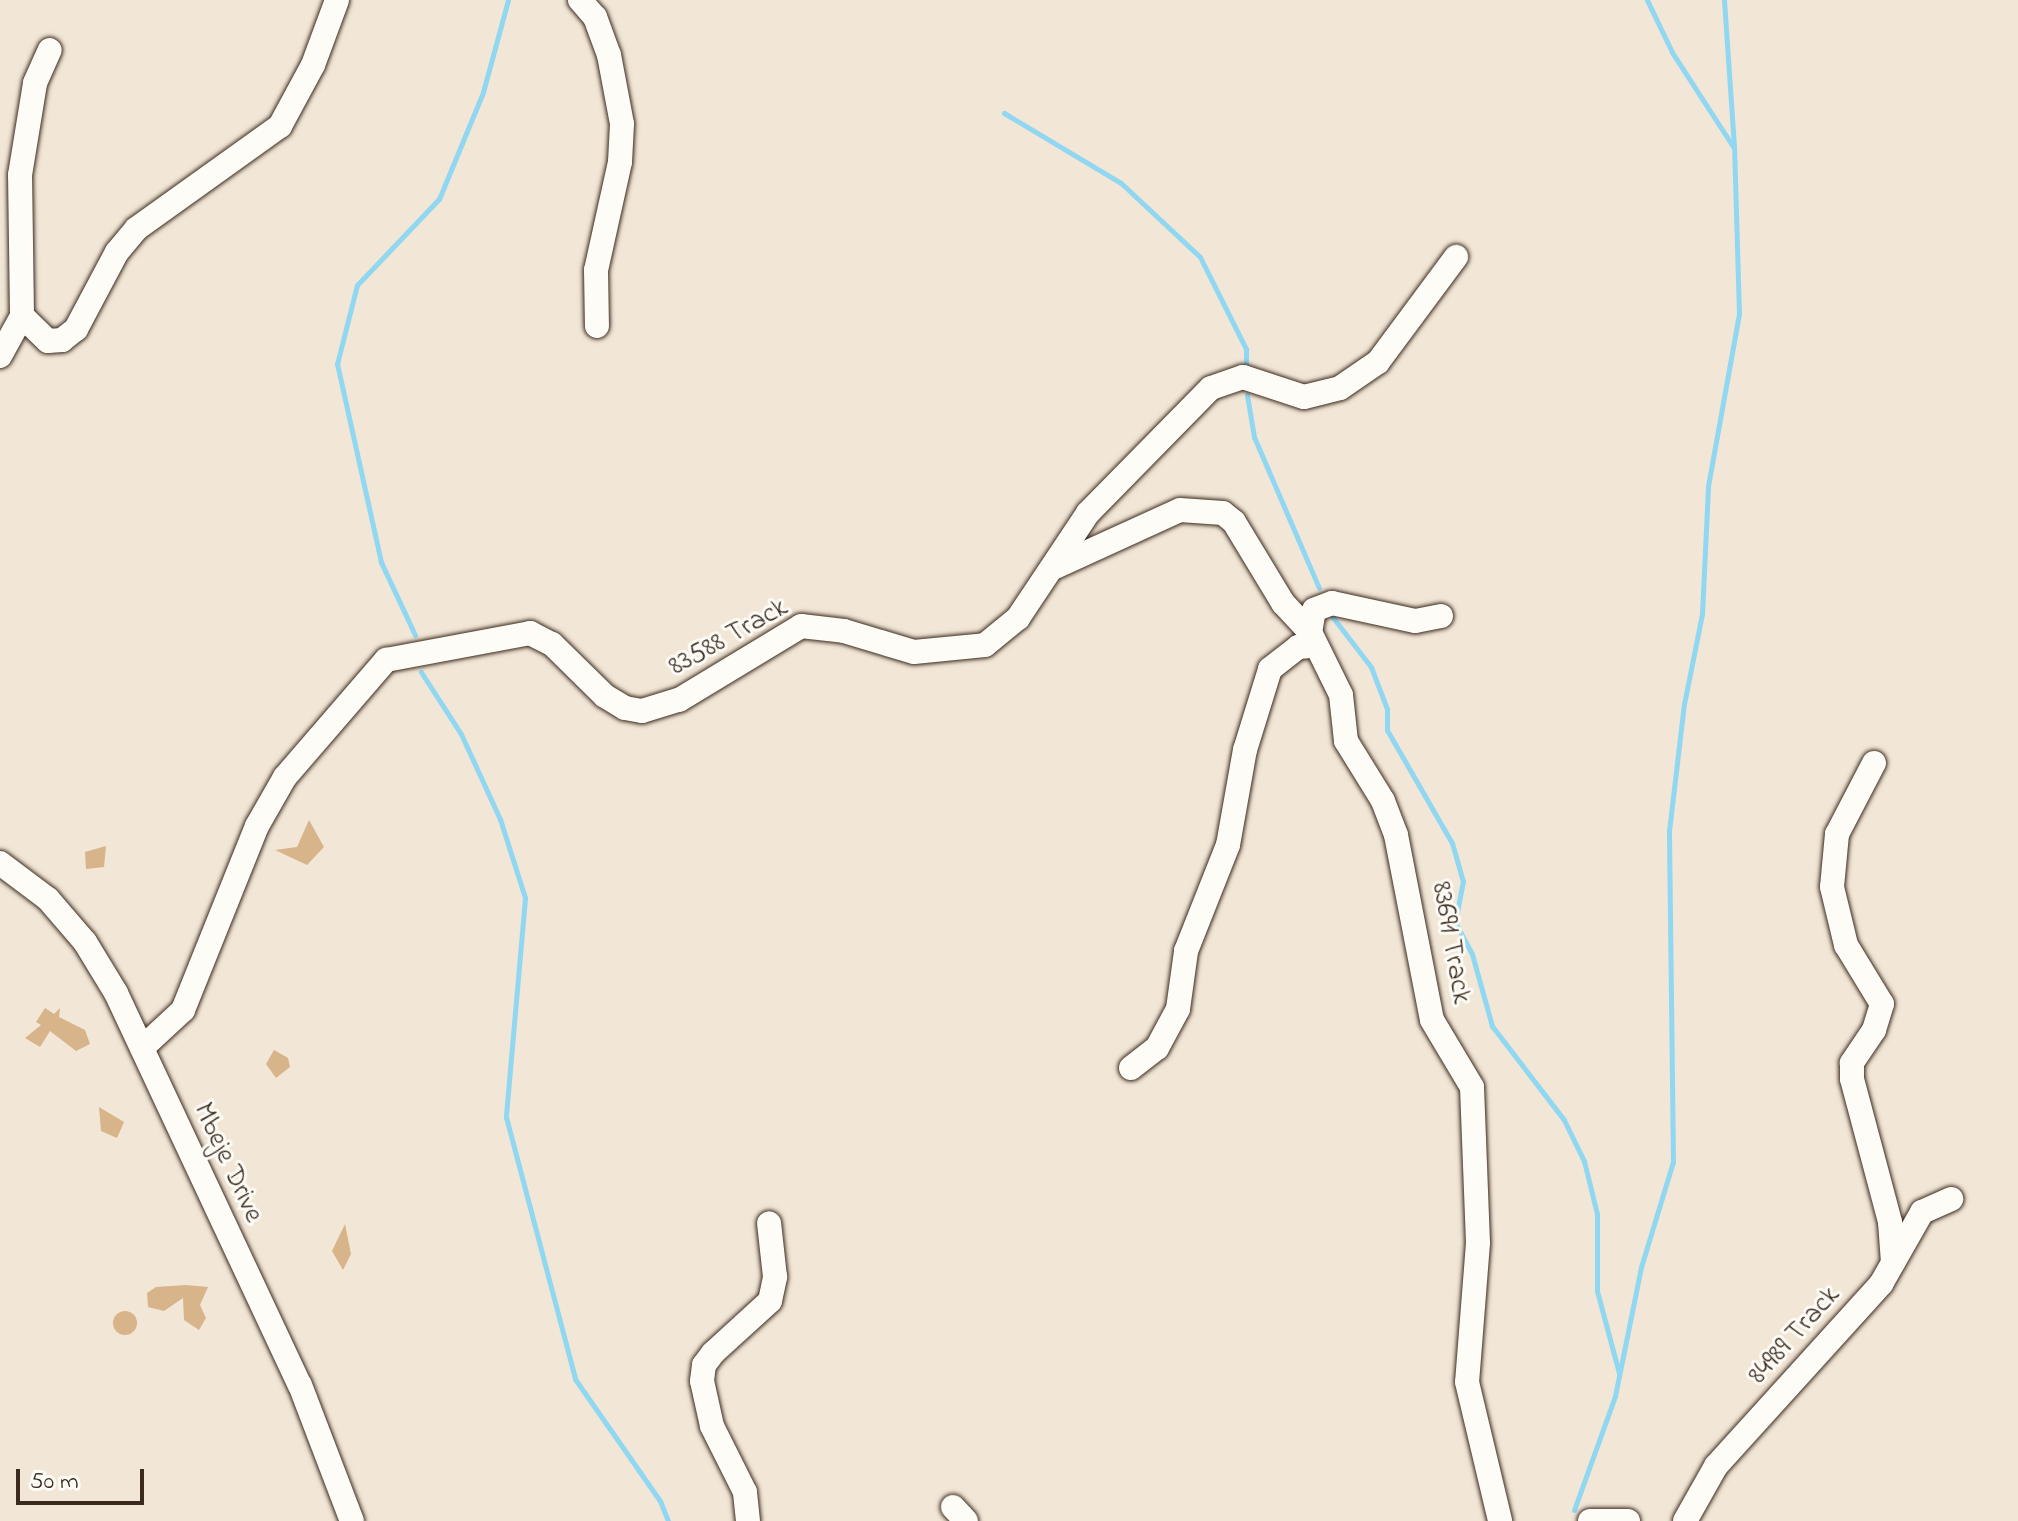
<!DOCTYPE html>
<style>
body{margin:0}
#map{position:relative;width:2018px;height:1521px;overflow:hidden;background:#f2e6d6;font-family:"Indie Flower",sans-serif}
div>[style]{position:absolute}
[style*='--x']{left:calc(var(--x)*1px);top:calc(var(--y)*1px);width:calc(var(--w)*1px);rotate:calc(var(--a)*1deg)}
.stream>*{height:5px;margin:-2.5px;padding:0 2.5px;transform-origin:2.5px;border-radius:2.5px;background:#90d7f2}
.building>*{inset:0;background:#d7b489}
.round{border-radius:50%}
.roads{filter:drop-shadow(0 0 2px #3b2a1e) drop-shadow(0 0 2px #3b2a1e)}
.minor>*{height:24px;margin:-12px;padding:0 12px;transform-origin:12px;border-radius:12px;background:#fdfcf7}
span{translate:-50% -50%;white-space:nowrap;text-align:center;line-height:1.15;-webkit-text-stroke:6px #fdfcf7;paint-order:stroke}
.street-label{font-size:28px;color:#3b2a1e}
.scale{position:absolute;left:16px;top:1469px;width:128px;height:36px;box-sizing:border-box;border:4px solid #3b2a1e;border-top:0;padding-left:10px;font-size:24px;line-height:28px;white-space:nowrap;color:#3b2a1e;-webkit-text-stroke:6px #fdfcf7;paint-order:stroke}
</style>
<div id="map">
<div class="stream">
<i style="--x:1724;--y:0;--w:147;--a:86.1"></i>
<i style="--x:1004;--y:113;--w:136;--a:30.9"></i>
<i style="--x:1121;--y:183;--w:108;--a:43.1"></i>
<i style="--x:1200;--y:257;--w:103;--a:63.4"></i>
<i style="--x:1246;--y:349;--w:23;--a:90"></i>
<i style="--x:1247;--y:395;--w:43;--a:80.5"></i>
<i style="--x:1254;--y:437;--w:164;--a:66.7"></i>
<i style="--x:1331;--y:615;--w:66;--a:52.4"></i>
<i style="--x:1371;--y:667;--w:45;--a:69.1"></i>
<i style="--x:1387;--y:709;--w:21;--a:90"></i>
<i style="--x:1387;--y:730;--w:130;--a:60.1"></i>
<i style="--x:1452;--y:843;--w:40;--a:74"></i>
<i style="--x:1463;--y:881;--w:42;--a:101"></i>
<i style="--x:1455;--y:922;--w:36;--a:62"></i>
<i style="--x:1472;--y:954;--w:75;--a:74.5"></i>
<i style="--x:1492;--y:1026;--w:118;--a:52.5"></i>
<i style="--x:1564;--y:1120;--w:46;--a:64"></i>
<i style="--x:1584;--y:1161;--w:55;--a:76.2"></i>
<i style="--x:1597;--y:1214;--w:77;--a:90"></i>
<i style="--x:1597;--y:1291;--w:85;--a:75"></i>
<i style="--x:415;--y:635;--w:81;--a:-115"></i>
<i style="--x:381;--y:562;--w:203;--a:-102.5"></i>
<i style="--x:337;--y:364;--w:81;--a:-75.8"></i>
<i style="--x:357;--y:285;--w:119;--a:-46.4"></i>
<i style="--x:439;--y:199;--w:116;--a:-67.6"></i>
<i style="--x:483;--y:92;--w:95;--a:-74.8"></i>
<i style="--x:421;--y:672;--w:74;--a:57.2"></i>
<i style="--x:461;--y:734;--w:94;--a:65.4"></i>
<i style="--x:500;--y:819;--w:83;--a:72.4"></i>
<i style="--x:525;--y:898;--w:220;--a:95"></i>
<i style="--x:506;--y:1117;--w:271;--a:75.2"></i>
<i style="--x:575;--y:1379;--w:149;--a:55.1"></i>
<i style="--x:660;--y:1501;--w:22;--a:68"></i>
<i style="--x:1574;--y:1510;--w:121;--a:-70.2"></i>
<i style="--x:1615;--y:1396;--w:132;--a:-78.6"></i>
<i style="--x:1641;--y:1267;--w:110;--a:-73.1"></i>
<i style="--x:1673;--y:1162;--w:331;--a:-90.7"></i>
<i style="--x:1669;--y:831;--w:128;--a:-83.3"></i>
<i style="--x:1684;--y:704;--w:92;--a:-78.7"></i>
<i style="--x:1702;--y:614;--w:128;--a:-87.3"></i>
<i style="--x:1708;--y:486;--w:175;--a:-79.8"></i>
<i style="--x:1739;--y:314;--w:166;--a:-91.7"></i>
<i style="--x:1734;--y:148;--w:114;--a:-122.9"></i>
<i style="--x:1672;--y:52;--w:58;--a:-115.7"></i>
</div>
<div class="building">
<i style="clip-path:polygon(309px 820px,324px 847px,307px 865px,275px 850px,297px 847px)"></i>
<i style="clip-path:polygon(106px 846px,104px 867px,86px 869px,85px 852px)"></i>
<i style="clip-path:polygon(45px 1008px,54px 1014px,60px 1008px,59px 1017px,85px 1030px,90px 1044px,76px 1051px,50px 1031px,40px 1047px,25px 1038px,41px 1025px,36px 1022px)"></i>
<i style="clip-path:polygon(274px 1050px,288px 1058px,290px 1067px,276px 1078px,266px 1064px)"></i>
<i style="clip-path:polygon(99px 1107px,124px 1122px,117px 1138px,101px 1131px)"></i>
<i style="clip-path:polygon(345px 1224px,351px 1254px,343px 1270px,332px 1251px)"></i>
<i style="clip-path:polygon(186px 1285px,208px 1287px,200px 1305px,206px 1318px,199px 1330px,184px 1320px,183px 1298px,164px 1311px,148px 1307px,147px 1293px,156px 1287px)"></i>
<i class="round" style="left:113px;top:1311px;width:24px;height:24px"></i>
</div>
<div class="roads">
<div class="minor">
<i style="--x:580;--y:0;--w:23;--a:49"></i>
<i style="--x:595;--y:17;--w:40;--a:69.8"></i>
<i style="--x:609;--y:55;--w:70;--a:79.3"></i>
<i style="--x:622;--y:124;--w:38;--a:93"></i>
<i style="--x:620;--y:162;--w:111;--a:102.5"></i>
<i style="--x:596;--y:270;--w:56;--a:89"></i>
<i style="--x:22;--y:316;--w:141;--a:-90.8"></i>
<i style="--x:20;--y:175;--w:93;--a:-80.7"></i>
<i style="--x:35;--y:83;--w:36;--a:-66"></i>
<i style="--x:0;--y:356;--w:46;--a:-61.2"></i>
<i style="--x:22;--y:316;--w:36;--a:44"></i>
<i style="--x:48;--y:341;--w:14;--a:-4"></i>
<i style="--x:62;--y:340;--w:18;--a:-38"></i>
<i style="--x:76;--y:329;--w:87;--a:-62"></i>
<i style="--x:117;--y:252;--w:30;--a:-50"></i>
<i style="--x:136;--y:229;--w:177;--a:-35.6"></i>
<i style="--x:280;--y:126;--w:69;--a:-61.6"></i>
<i style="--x:313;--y:65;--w:69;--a:-69.7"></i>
<i style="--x:1055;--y:567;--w:137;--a:-24.5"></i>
<i style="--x:1180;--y:510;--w:43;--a:4"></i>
<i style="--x:1223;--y:513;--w:14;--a:39"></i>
<i style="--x:1234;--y:522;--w:95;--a:58.8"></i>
<i style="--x:1283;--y:603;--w:40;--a:47"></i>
<i style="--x:1441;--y:616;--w:26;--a:169"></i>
<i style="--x:1415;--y:621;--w:85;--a:-167.8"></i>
<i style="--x:1332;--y:603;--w:19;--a:159"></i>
<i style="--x:1314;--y:610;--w:22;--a:100"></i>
<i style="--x:1310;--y:632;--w:70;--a:63.8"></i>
<i style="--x:1341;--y:695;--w:46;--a:83.8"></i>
<i style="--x:1346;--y:741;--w:70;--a:58.3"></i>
<i style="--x:1383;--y:801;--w:36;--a:69"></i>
<i style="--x:1396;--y:835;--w:188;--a:79"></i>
<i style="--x:1432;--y:1020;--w:78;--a:59.2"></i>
<i style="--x:1472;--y:1087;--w:156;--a:87.8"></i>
<i style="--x:1478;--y:1243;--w:139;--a:94.5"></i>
<i style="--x:1467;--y:1382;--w:143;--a:76.6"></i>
<i style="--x:1874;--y:763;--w:80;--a:117.5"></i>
<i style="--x:1837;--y:834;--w:53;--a:95.4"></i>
<i style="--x:1832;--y:887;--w:60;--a:76.4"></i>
<i style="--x:1846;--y:945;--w:69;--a:58.6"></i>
<i style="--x:1882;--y:1004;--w:27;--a:107"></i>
<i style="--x:1874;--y:1030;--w:40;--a:124"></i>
<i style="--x:1852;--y:1063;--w:16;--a:90"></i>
<i style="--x:1852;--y:1079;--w:148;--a:75.1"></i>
<i style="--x:1890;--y:1222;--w:41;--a:85.8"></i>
<i style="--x:0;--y:863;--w:60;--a:36.9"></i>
<i style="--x:48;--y:899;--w:57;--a:49.3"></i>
<i style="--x:85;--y:942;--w:60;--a:58.7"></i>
<i style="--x:116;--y:993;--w:433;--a:64.9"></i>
<i style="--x:300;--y:1385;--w:146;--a:69.1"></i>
<i style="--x:142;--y:1048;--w:56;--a:-42.8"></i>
<i style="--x:183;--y:1010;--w:198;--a:-68.1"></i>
<i style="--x:257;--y:826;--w:56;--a:-60.3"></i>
<i style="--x:285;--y:777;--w:155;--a:-49.2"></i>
<i style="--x:386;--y:660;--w:147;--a:-10.6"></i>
<i style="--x:530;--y:633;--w:25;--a:27"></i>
<i style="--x:552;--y:644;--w:74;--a:44.5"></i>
<i style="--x:605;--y:696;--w:23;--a:31"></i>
<i style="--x:625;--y:708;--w:17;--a:10"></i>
<i style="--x:642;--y:711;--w:39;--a:-17"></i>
<i style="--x:679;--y:700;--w:143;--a:-31.2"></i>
<i style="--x:801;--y:626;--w:43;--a:6.6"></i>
<i style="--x:844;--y:631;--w:73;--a:16.7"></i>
<i style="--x:914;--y:652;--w:71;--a:-5.6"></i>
<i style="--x:985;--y:645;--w:43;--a:-39.3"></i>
<i style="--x:1018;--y:618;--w:126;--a:-56.3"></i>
<i style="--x:1088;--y:513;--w:175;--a:-45.5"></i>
<i style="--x:1211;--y:388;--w:34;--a:-19"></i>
<i style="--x:1243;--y:377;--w:64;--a:18.2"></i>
<i style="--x:1304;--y:397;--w:37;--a:-14"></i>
<i style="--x:1340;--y:388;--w:46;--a:-34.4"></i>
<i style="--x:1378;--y:362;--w:131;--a:-53.4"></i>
<i style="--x:1131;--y:1068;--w:33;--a:-38"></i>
<i style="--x:1157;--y:1048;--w:44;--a:-61.7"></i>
<i style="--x:1178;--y:1009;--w:59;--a:-82.1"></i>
<i style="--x:1186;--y:951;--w:114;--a:-68.4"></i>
<i style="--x:1228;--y:845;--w:97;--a:-79.9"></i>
<i style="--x:1245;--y:750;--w:85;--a:-72.8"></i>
<i style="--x:1270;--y:669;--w:36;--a:-38"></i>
<i style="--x:1298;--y:647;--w:16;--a:-4"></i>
<i style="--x:953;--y:1507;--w:19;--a:47"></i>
<i style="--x:748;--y:1521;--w:29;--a:-96"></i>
<i style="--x:745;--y:1492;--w:74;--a:-116.6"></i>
<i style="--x:712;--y:1426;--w:46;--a:-102.5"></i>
<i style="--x:702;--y:1381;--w:16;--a:-83"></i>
<i style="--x:704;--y:1365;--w:15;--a:-53"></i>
<i style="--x:713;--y:1353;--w:77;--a:-42.4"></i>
<i style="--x:770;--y:1301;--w:25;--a:-78"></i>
<i style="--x:775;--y:1277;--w:54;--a:-96.3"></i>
<i style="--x:1590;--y:1521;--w:38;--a:0"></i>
<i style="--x:1685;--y:1521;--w:63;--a:-60.6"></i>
<i style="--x:1716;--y:1466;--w:246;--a:-47.8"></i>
<i style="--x:1881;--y:1284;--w:83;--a:-60.3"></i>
<i style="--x:1922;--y:1212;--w:32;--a:-24"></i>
</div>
</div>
<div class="street-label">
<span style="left:729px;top:638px;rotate:-29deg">83588 Track</span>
<span style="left:1450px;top:943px;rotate:80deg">83691 Track</span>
<span style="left:227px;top:1163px;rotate:65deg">Mbeje Drive</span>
<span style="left:1795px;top:1336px;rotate:-48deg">84989 Track</span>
</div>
<div class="scale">50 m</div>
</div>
